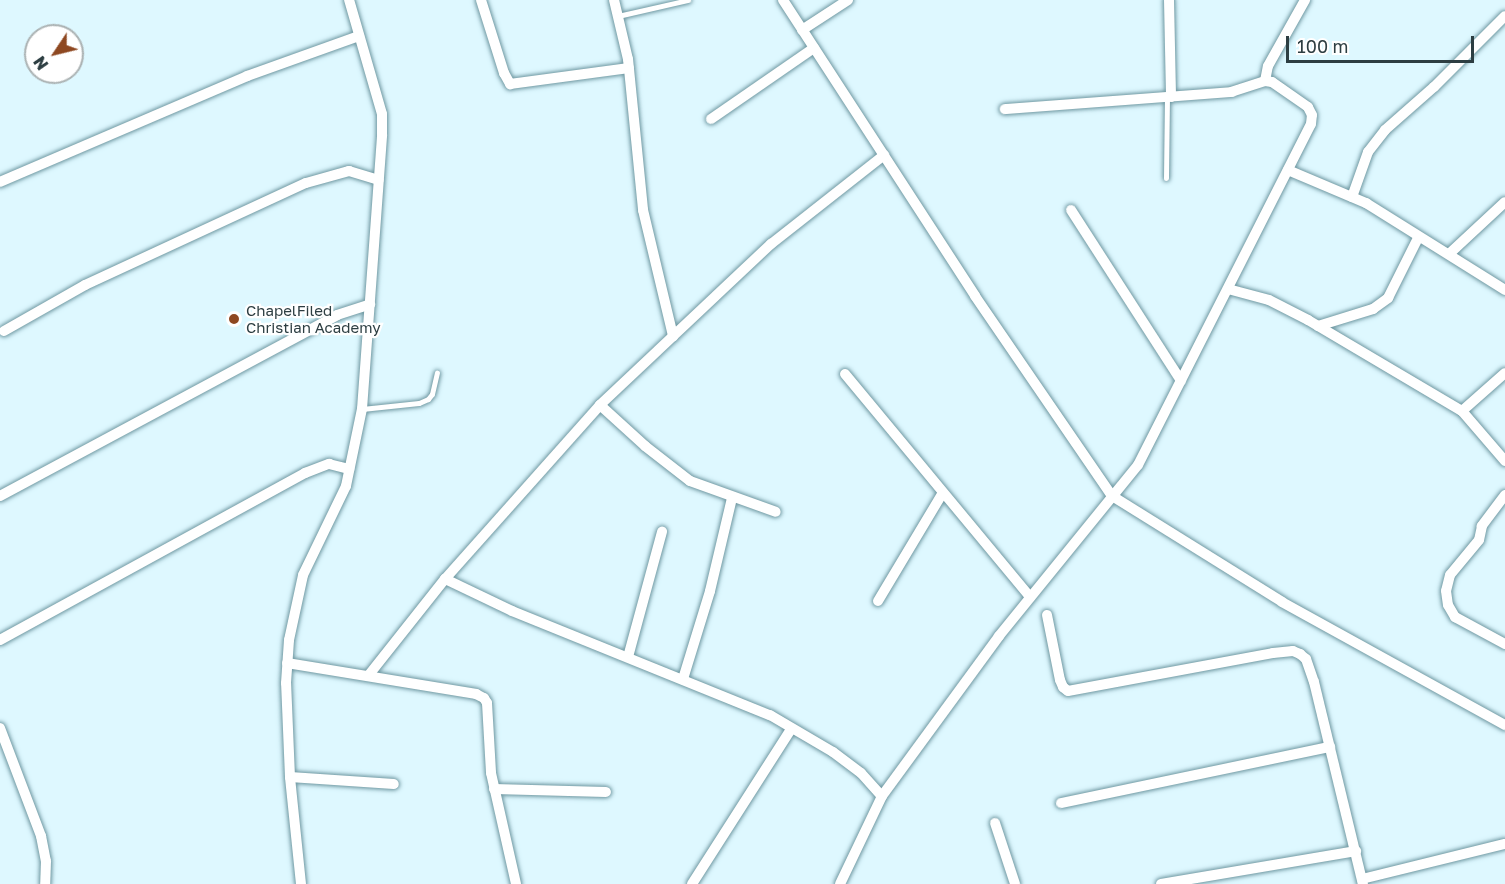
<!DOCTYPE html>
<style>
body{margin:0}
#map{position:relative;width:1505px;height:884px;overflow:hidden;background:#def8ff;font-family:"Golos Text",sans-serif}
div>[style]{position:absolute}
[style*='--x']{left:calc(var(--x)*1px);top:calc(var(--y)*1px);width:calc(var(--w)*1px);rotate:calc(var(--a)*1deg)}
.roads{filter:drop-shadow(0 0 2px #6f98a2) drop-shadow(0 0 2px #6f98a2)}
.service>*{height:5px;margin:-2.5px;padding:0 2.5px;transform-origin:2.5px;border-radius:2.5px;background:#fff}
.minor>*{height:10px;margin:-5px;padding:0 5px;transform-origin:5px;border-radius:5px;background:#fff}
.dots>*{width:16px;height:16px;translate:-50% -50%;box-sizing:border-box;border:3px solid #fff;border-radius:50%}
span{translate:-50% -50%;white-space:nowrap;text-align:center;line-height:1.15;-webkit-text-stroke:4.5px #fff;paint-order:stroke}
.poi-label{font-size:15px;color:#2d3e42}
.left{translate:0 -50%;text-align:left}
.north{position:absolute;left:24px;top:24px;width:60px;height:60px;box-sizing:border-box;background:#fff;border:2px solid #abb2b3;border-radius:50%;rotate:235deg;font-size:16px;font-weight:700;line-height:24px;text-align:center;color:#2d3e42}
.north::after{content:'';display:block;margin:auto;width:21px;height:27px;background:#8e4821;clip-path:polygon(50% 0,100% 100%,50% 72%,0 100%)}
.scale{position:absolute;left:1286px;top:36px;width:188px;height:27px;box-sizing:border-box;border:3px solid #2d3e42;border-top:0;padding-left:8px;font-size:18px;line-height:21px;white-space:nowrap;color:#2d3e42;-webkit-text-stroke:4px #fff;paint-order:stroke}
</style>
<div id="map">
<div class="roads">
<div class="service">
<i style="--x:618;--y:16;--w:72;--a:-12.9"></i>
<i style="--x:1166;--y:178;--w:81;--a:-89.3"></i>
<i style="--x:362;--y:409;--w:57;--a:-6"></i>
<i style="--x:419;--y:403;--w:10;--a:-24"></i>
<i style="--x:428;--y:399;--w:6;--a:-51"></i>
<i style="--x:432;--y:394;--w:22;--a:-77"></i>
</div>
<div class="minor">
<i style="--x:481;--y:0;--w:77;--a:72.5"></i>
<i style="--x:504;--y:73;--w:13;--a:61"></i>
<i style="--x:510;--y:84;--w:120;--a:-7.7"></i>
<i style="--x:614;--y:0;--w:61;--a:76.7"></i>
<i style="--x:628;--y:59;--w:152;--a:84.3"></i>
<i style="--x:643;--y:210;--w:130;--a:76.6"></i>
<i style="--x:783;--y:0;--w:353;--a:57"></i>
<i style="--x:975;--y:296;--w:242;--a:55.6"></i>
<i style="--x:1112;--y:496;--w:200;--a:31.9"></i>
<i style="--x:1282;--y:602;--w:255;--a:28.9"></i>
<i style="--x:1169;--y:0;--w:97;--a:88.8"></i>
<i style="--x:802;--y:30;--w:55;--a:-33.1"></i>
<i style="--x:1265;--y:81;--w:15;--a:-79"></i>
<i style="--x:1268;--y:66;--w:76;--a:-60.7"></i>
<i style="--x:711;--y:119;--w:125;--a:-34.6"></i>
<i style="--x:1288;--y:170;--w:85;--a:22.9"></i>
<i style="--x:1366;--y:203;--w:164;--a:32"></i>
<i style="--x:0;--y:182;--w:269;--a:-23.2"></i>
<i style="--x:247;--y:76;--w:119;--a:-19.7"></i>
<i style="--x:1352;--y:197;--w:48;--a:-70.4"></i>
<i style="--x:1368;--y:152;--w:28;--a:-52"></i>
<i style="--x:1385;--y:130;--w:65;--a:-41.3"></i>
<i style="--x:1434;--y:87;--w:100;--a:-45"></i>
<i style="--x:1071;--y:210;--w:203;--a:57.2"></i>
<i style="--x:1449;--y:254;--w:76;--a:-42.9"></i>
<i style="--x:1228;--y:289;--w:42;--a:15"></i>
<i style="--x:1269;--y:300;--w:44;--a:27.1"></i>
<i style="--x:1308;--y:320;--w:179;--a:30.6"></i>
<i style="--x:1462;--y:411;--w:66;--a:49.3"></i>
<i style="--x:1318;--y:326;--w:58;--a:-17.2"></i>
<i style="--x:1373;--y:309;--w:19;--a:-36"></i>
<i style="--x:1388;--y:298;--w:67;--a:-63.4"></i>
<i style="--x:4;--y:331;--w:93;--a:-29.6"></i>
<i style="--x:85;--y:285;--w:243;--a:-24.8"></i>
<i style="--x:306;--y:183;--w:45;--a:-15.6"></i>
<i style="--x:349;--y:171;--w:31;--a:17"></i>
<i style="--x:845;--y:374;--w:290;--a:50.3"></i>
<i style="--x:600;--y:405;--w:61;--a:42.3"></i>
<i style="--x:645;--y:446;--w:57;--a:37.9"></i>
<i style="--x:690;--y:481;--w:91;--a:19.8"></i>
<i style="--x:1462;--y:411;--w:57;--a:-41.5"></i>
<i style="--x:1505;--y:495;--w:39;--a:127"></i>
<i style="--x:1482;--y:526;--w:14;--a:102"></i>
<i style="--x:1479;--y:540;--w:45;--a:129.6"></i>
<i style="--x:1450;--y:575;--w:16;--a:104"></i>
<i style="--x:1446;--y:591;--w:14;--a:82"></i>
<i style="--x:1448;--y:605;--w:14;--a:60"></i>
<i style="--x:1455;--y:617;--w:57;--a:28.4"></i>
<i style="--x:0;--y:496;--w:383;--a:-28.2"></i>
<i style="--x:337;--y:315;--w:35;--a:-18"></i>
<i style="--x:445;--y:579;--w:74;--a:25.5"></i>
<i style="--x:512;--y:611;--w:278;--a:22"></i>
<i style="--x:770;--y:715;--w:73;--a:30.4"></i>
<i style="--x:833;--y:752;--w:35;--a:37"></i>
<i style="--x:861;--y:773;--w:31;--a:48"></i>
<i style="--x:878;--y:601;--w:125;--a:-59.1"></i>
<i style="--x:1047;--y:615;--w:66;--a:78.7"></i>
<i style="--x:1060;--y:680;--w:8;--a:67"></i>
<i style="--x:1063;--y:687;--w:6;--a:39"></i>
<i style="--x:1068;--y:691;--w:208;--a:-10.5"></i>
<i style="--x:1273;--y:653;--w:20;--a:-6"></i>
<i style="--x:1293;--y:651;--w:8;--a:23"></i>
<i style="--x:1300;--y:654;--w:8;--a:40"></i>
<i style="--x:1306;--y:659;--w:24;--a:71"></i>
<i style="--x:1314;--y:682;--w:208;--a:76.4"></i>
<i style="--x:0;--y:640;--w:348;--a:-28.7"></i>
<i style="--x:305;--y:473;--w:26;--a:-21"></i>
<i style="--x:329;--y:464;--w:21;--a:14"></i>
<i style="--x:628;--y:657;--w:130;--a:-74.8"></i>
<i style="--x:287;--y:663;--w:192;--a:9.3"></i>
<i style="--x:476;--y:694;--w:9;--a:27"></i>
<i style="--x:484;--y:698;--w:6;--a:59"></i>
<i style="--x:487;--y:703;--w:70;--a:86.7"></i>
<i style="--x:491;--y:773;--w:114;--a:77.3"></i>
<i style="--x:368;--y:676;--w:124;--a:-51.6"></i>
<i style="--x:445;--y:579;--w:233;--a:-48.3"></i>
<i style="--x:600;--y:405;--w:235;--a:-43.3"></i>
<i style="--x:771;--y:244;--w:144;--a:-38.2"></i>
<i style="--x:683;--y:679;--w:92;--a:-72.9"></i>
<i style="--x:710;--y:591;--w:96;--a:-76.7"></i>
<i style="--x:0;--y:728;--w:116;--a:69.2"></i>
<i style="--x:41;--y:836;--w:25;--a:79"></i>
<i style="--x:46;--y:861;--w:23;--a:92"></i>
<i style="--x:290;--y:777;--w:104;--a:3.9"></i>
<i style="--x:494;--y:789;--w:112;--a:1.5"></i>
<i style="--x:1061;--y:803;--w:275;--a:-11.8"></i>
<i style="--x:995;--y:823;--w:64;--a:71.8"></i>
<i style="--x:1362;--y:879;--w:147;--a:-13.8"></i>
<i style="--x:301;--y:884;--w:108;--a:-95.9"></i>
<i style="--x:290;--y:777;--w:94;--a:-92.4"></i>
<i style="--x:286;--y:683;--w:43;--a:-86"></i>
<i style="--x:289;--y:640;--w:66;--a:-77.8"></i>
<i style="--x:303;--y:575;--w:99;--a:-64.2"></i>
<i style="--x:346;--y:486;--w:79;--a:-78.3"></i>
<i style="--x:362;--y:409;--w:275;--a:-85.8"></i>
<i style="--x:382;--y:135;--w:21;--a:-90"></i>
<i style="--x:382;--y:114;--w:119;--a:-106.1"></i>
<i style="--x:692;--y:884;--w:184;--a:-57.4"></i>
<i style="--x:840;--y:884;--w:98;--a:-64.5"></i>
<i style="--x:882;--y:796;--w:198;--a:-53.8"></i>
<i style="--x:999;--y:636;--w:220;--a:-50.9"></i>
<i style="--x:1138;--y:465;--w:382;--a:-63.1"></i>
<i style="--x:1311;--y:124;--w:9;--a:-84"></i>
<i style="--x:1312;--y:115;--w:9;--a:-117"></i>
<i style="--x:1308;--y:107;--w:44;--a:-145.2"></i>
<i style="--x:1272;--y:82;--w:7;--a:-172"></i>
<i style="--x:1265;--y:81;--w:35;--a:162"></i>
<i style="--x:1232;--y:92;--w:228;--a:175.7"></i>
<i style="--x:1161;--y:884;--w:198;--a:-9.6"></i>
</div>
</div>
<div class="dots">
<i style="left:234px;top:319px;background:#8e4821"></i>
</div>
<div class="poi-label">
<span class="left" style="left:246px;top:319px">ChapelFiled<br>Christian Academy</span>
</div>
<div class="north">N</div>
<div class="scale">100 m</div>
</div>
